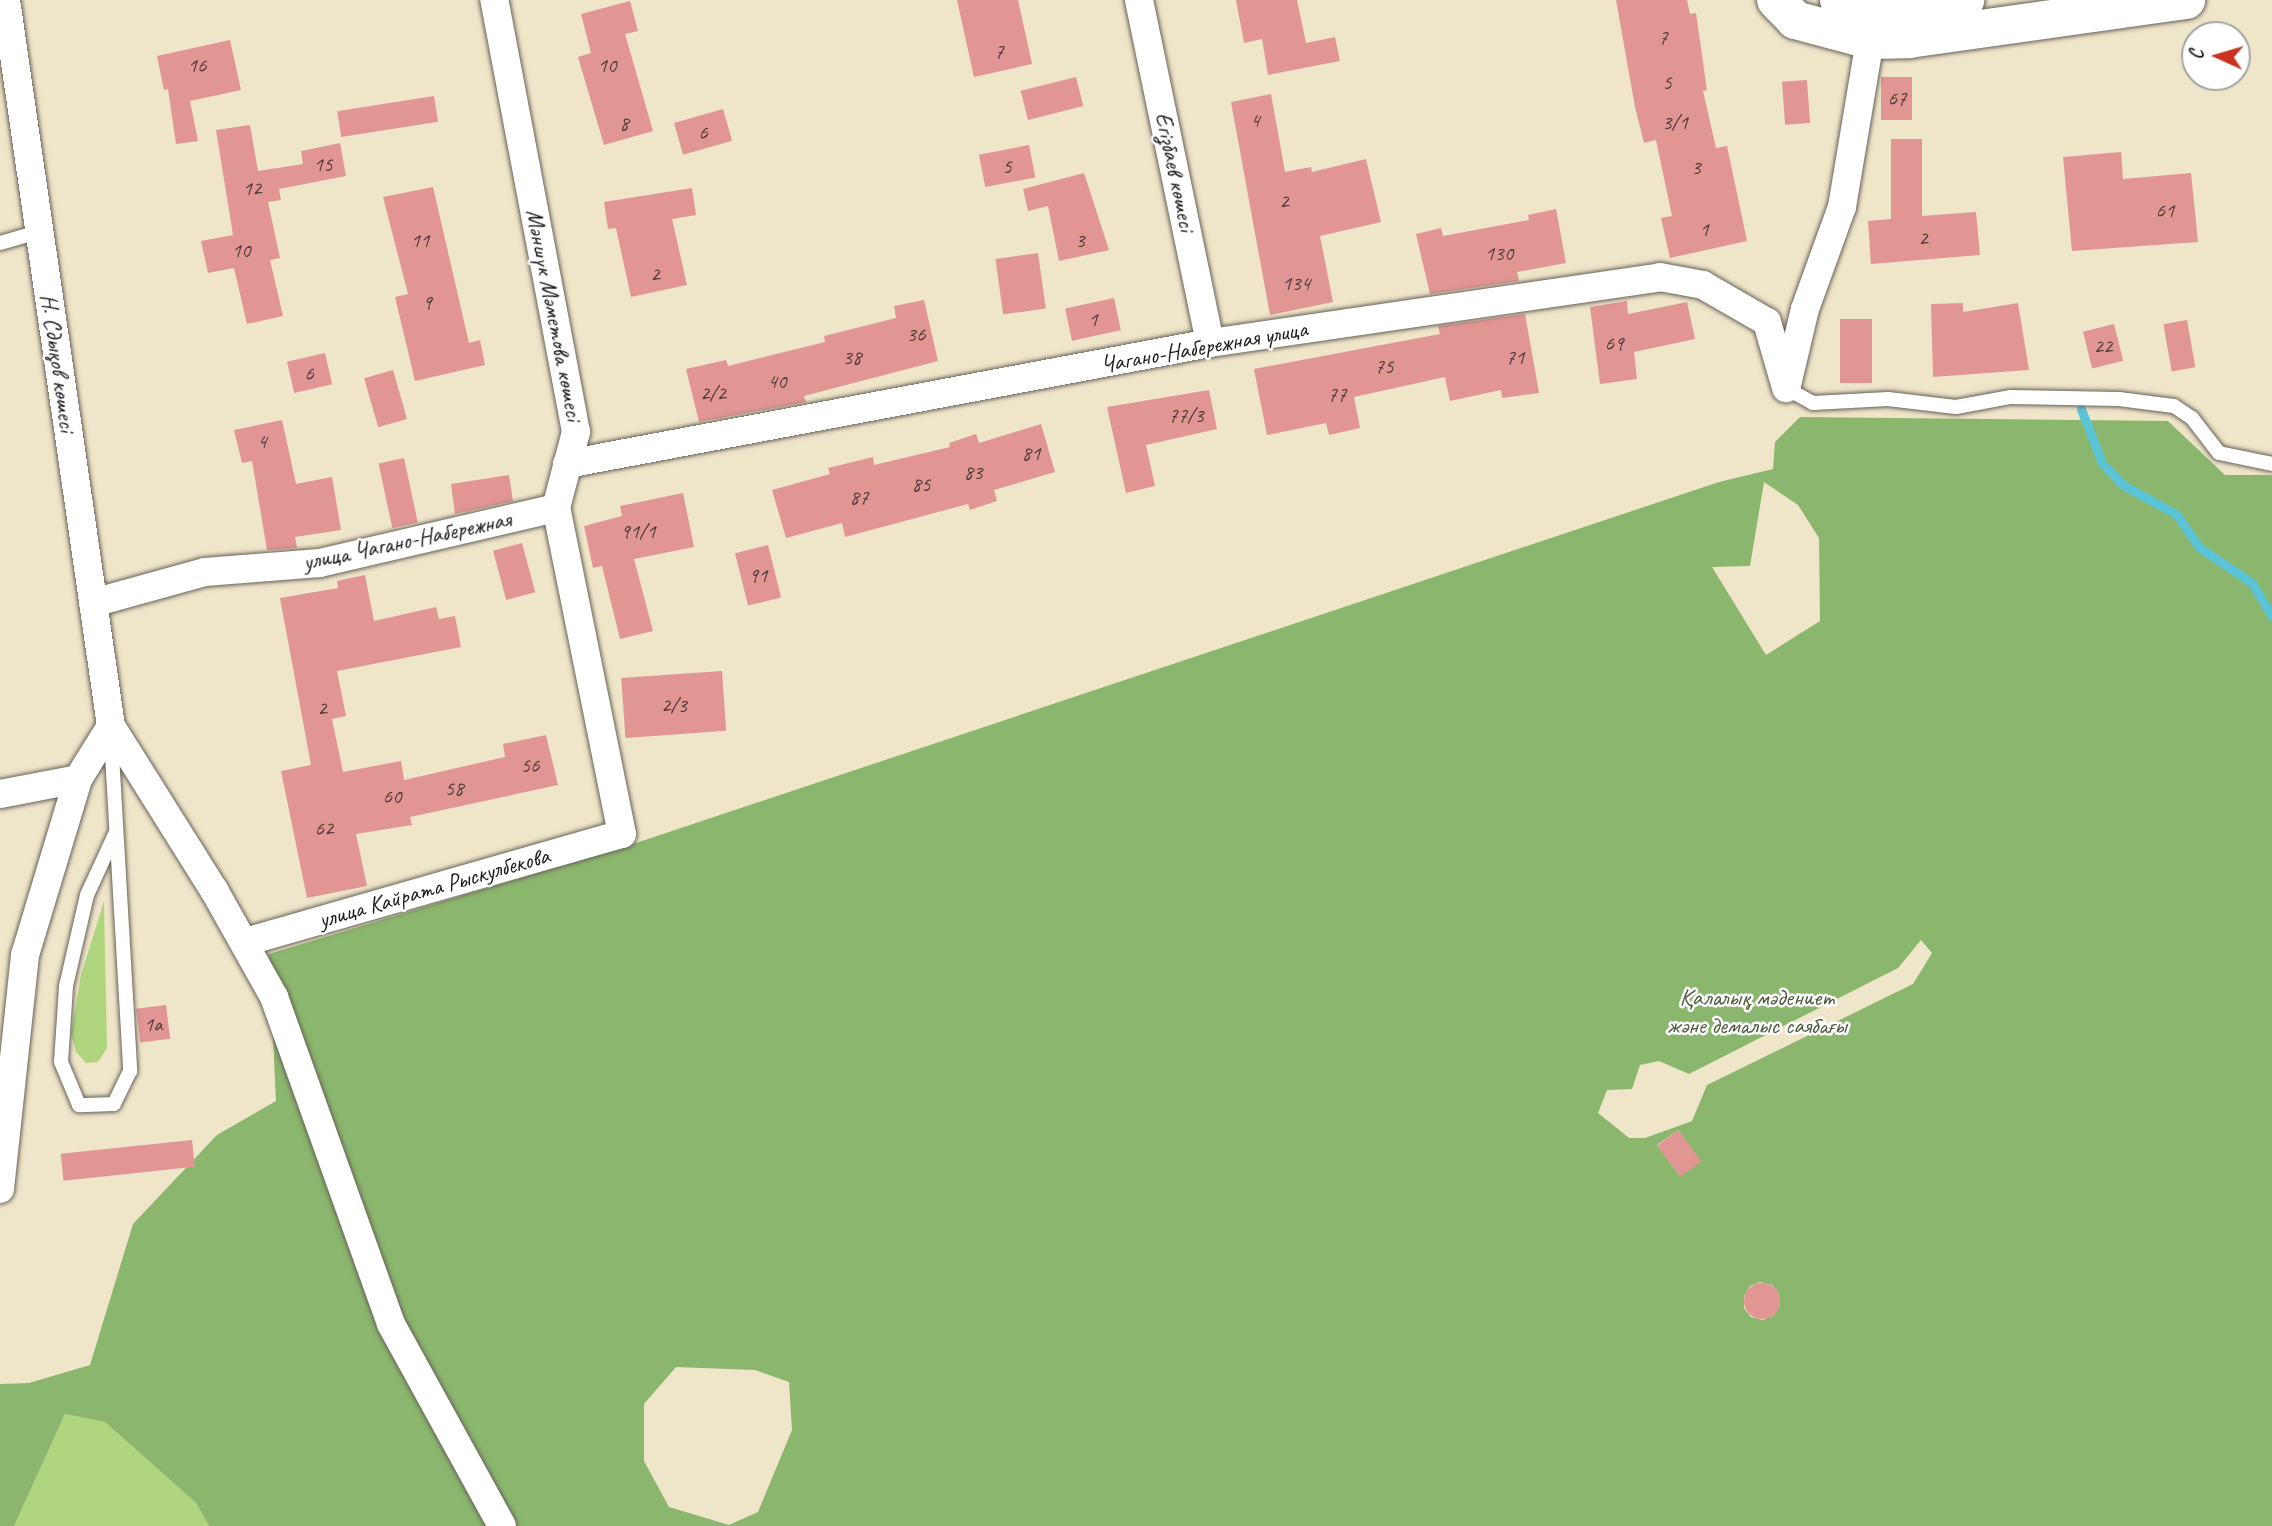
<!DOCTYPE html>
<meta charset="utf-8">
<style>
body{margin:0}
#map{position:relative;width:2272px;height:1526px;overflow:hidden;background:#efe5c9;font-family:Caveat,sans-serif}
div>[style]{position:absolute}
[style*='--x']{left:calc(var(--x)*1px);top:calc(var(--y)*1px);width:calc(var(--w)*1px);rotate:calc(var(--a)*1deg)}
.green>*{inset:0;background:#afd57e}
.forest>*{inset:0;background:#8bb66d}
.stream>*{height:9px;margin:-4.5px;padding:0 4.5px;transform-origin:4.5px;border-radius:4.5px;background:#5bc4d7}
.building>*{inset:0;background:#e19694;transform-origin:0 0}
.round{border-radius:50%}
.roads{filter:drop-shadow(0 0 2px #666259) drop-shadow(0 0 2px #666259)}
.service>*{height:14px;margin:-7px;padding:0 7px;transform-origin:7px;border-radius:7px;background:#fff}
.minor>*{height:28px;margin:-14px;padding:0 14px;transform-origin:14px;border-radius:14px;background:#fff}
.primary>*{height:38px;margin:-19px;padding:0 19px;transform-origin:19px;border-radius:19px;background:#fff}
span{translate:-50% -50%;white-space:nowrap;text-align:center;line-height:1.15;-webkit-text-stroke:5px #fff;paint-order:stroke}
.number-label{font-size:21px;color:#4d3a3a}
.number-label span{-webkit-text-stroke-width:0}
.street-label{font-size:24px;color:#1c1c1c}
.park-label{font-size:24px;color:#4f5d3e}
.north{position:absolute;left:2181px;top:21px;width:70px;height:70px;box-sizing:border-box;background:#fff;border:2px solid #a4a4a4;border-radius:50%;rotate:274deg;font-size:19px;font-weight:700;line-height:28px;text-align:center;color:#1c1c1c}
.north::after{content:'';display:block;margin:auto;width:24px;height:32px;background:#c8321e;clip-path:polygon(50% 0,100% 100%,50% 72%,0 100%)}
</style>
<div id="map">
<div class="green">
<i style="clip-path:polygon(104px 901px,107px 1048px,98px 1062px,86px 1063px,76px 1052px,71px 1034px,81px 975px)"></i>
<i style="clip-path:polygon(65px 1414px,105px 1422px,196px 1503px,209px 1526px,14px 1526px)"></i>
</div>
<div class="forest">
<i style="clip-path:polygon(evenodd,1800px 417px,2168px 421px,2225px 475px,2272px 475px,2272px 1526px,209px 1526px,196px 1503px,105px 1422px,65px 1414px,14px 1526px,0 1526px,0 1384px,29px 1383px,90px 1365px,133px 1224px,217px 1135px,276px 1101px,269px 954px,633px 844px,1719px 482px,1773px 469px,1775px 442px,1800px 417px,1764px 482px,1798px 505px,1819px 538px,1820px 621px,1766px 655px,1712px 567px,1750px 566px,1764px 482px,1800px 417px,1921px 940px,1932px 953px,1913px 984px,1707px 1085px,1692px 1121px,1645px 1138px,1629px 1138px,1598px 1113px,1607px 1090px,1632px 1089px,1640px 1065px,1659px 1061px,1689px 1074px,1898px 968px,1921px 940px,1800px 417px,1678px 1130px,1700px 1161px,1680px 1176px,1657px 1145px,1678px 1130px,1800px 417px,1760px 1282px,1772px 1285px,1779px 1294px,1780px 1305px,1774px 1315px,1763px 1320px,1751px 1317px,1744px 1308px,1744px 1296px,1750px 1286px,1760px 1282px,1800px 417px,676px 1367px,755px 1370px,789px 1382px,792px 1430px,758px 1512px,729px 1525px,669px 1507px,644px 1461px,644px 1404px,676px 1367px)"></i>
</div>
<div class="stream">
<i style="--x:2081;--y:409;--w:58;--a:68.7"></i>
<i style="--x:2102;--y:463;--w:30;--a:46"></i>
<i style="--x:2123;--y:485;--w:60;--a:28.7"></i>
<i style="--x:2176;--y:514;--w:40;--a:55.1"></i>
<i style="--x:2199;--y:547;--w:64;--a:34.2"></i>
<i style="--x:2252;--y:583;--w:39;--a:59"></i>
</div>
<div class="building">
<i style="clip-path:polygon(957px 0,1018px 0,1032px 64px,974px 77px)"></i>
<i style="clip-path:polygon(1236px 0,1297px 0,1306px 43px,1335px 37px,1340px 61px,1268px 75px,1262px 39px,1244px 43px)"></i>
<i style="clip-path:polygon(1616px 0,1687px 0,1690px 14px,1696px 13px,1707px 90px,1703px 91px,1716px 148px,1727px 146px,1747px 241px,1670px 258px,1661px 218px,1672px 216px,1656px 140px,1644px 143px,1635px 107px)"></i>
<i style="clip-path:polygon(630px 1px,638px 31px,625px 34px,653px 131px,604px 145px,578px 57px,591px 53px,581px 14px)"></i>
<i style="clip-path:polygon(230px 40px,241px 90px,190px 101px,198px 141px,176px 144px,168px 89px,164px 90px,157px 56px)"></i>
<i style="left:1076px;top:77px;width:30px;height:57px;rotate:76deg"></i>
<i style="left:1881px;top:77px;width:31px;height:43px"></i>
<i style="left:1807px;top:80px;width:43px;height:25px;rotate:86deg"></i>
<i style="clip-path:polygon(1271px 94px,1285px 172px,1311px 167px,1312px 172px,1366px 159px,1381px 222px,1320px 236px,1333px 302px,1270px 315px,1231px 102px)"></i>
<i style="left:434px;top:96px;width:26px;height:98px;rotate:81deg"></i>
<i style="left:723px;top:109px;width:33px;height:51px;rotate:74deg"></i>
<i style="clip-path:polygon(250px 125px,258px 171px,303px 164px,301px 151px,340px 143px,346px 176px,279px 189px,281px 200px,268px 202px,280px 258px,270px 260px,283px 316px,247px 324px,234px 268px,208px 273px,201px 241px,233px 235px,216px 130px)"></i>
<i style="clip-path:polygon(1891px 139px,1922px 139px,1922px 216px,1976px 212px,1980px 255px,1871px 264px,1868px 221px,1891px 219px)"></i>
<i style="left:1029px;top:145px;width:33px;height:51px;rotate:79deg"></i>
<i style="clip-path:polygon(2121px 152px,2123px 179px,2191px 173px,2198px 242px,2072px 251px,2063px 157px)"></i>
<i style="clip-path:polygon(1084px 173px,1109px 250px,1059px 261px,1048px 206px,1028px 211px,1023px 189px)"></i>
<i style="clip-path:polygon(433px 187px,469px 343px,480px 340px,485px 365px,415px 381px,395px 297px,408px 294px,383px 197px)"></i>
<i style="clip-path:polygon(692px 188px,696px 215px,672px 219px,687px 285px,631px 297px,616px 228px,608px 229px,604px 202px)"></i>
<i style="clip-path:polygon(1556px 209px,1566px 263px,1517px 272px,1519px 281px,1430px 294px,1416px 234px,1441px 228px,1443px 236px,1529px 220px,1528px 215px)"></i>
<i style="left:1038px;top:253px;width:56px;height:43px;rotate:82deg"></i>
<i style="left:1114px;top:298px;width:33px;height:50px;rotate:78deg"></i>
<i style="clip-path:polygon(924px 300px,938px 361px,804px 396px,806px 402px,699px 422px,686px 369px,726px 360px,728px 366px,825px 342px,824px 336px,896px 318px,894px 306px)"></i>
<i style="clip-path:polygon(1627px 301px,1628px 314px,1687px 302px,1695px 339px,1634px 352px,1637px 379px,1600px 384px,1590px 307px)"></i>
<i style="clip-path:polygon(1963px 303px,1963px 312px,2018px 303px,2029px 370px,1933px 377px,1931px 304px)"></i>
<i style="clip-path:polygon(1525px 314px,1539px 393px,1502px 398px,1501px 390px,1450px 401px,1445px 377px,1354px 397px,1360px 428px,1329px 435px,1326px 423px,1267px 435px,1254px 369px,1440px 334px,1438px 326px)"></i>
<i style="left:1840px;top:319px;width:32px;height:64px"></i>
<i style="left:2187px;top:320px;width:48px;height:24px;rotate:80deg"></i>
<i style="left:2114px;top:324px;width:38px;height:32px;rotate:76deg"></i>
<i style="left:325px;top:353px;width:32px;height:39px;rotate:77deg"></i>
<i style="left:393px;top:370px;width:51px;height:30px;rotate:74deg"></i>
<i style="clip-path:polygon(1209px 390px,1217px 429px,1146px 445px,1155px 486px,1126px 493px,1107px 407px)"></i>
<i style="clip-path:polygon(282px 420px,296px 484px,332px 477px,341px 530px,295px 537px,297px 548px,267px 550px,252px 461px,242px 463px,234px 430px)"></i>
<i style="clip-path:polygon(1041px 424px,1055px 472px,994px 490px,997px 501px,970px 510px,968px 504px,845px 537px,842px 523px,786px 538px,772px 490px,830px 474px,828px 468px,873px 457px,874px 465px,950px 447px,949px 443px,976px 434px,979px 443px)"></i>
<i style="left:404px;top:458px;width:66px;height:26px;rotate:78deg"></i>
<i style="clip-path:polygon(509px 475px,513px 501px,455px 514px,451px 484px)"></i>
<i style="clip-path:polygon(683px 493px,694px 547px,634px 559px,653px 631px,620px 639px,602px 566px,593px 568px,584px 526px,622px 516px,620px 506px)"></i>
<i style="left:522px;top:543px;width:51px;height:30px;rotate:75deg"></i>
<i style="left:768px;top:545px;width:54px;height:34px;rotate:76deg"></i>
<i style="clip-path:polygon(365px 575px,374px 621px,436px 607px,439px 619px,455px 616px,461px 647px,337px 671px,346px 716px,332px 719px,343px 772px,401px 761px,404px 780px,505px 757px,503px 744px,546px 735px,558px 785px,410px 817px,412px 825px,356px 834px,367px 886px,307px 898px,281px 771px,311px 765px,280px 598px,338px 588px,337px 581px)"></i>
<i style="left:722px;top:671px;width:60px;height:101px;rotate:86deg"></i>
<i style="left:166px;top:1005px;width:34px;height:30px;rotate:83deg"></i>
<i style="left:1678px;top:1130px;width:39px;height:26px;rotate:53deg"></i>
<i style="left:192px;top:1140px;width:27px;height:132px;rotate:84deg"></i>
<i class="round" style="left:1744px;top:1283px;width:36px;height:36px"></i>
</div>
<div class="roads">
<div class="service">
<i style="--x:0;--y:243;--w:40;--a:-16"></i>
<i style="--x:1786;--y:388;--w:31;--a:29"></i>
<i style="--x:1813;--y:403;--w:75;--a:-3.1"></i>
<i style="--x:1888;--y:399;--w:68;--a:6.7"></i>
<i style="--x:1956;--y:407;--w:56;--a:-10.3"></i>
<i style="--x:2011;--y:397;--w:108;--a:1.1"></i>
<i style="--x:2119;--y:399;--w:55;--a:7.3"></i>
<i style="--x:2174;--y:406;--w:22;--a:34"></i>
<i style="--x:2192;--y:418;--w:44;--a:52.4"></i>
<i style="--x:2219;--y:453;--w:54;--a:11.7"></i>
<i style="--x:111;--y:737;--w:335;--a:86.7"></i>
<i style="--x:130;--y:1071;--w:37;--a:116"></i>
<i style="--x:114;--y:1104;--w:35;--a:178"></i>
<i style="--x:79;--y:1105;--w:47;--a:-112.7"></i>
<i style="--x:61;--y:1062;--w:76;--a:-86.2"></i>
<i style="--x:66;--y:986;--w:93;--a:-77"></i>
<i style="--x:87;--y:895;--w:69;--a:-65.3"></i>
</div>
<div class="minor">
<i style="--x:6;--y:0;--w:734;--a:81.77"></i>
<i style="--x:111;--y:726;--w:194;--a:57.9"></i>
<i style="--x:214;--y:890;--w:123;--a:60.7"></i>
<i style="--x:274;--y:997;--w:347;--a:70.3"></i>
<i style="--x:391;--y:1324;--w:230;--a:61.2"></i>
<i style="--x:1139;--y:0;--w:350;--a:78.3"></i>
<i style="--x:1787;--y:385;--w:78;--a:-76.7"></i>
<i style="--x:1805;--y:309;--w:109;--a:-70.1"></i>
<i style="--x:1842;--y:207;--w:169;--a:-80.5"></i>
<i style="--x:567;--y:464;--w:654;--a:-10.66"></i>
<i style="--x:1210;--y:343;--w:455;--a:-8.3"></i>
<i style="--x:1660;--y:277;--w:44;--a:10.5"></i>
<i style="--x:1703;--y:285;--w:74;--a:30"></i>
<i style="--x:1767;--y:322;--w:69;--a:73.9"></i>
<i style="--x:93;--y:603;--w:116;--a:-15.5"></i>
<i style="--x:205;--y:572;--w:115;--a:-4.5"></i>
<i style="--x:320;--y:563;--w:242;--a:-13.1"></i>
<i style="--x:0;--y:794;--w:79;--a:-10.9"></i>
<i style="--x:245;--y:942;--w:392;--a:-16"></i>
<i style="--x:622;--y:834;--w:333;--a:-101.4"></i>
<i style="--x:556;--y:508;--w:79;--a:-75.3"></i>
<i style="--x:576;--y:432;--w:440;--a:-100.7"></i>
<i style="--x:0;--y:1189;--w:235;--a:-83.9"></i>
<i style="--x:25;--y:955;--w:184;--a:-73.2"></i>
<i style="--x:78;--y:779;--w:62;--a:-58.1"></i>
</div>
<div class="primary">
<i style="--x:1776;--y:0;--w:28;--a:46"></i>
<i style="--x:1795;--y:20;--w:78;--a:14.9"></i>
<i style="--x:1870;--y:40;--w:39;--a:-1"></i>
<i style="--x:1909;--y:39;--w:280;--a:-8"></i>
<i style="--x:1839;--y:0;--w:54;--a:10.7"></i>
<i style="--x:1892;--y:10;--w:74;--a:-7.8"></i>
</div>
</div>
<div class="number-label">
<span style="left:1663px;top:37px">7</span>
<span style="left:999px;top:51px">7</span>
<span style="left:197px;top:65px">16</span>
<span style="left:607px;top:65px">10</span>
<span style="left:1667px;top:82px">5</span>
<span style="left:1897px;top:98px">67</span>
<span style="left:1255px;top:120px">4</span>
<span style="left:1675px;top:122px">3/1</span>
<span style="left:624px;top:123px">8</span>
<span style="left:703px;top:132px">6</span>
<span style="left:323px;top:164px">15</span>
<span style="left:1007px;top:166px">5</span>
<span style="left:1696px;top:167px">3</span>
<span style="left:252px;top:188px">12</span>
<span style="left:1284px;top:201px">2</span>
<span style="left:2165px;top:210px">61</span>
<span style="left:1704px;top:229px">1</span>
<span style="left:1923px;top:238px">2</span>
<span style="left:420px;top:240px">11</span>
<span style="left:1080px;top:240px">3</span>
<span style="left:241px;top:250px">10</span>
<span style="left:1499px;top:253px">130</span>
<span style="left:655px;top:274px">2</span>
<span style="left:1296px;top:283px">134</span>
<span style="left:427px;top:302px">9</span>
<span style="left:1093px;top:319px">1</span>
<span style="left:916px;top:334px">36</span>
<span style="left:1614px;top:343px">69</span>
<span style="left:2103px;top:346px">22</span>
<span style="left:852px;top:357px">38</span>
<span style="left:1515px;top:357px">71</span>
<span style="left:1384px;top:366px">75</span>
<span style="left:309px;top:373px">6</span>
<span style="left:777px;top:381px">40</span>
<span style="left:713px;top:393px">2/2</span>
<span style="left:1337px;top:394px">77</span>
<span style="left:1186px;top:415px">77/3</span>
<span style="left:262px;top:441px">4</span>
<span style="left:1031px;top:453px">81</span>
<span style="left:973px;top:472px">83</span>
<span style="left:921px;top:484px">85</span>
<span style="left:859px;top:497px">87</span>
<span style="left:638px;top:531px">91/1</span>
<span style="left:758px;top:575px">91</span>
<span style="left:674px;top:705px">2/3</span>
<span style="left:322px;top:708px">2</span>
<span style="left:530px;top:765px">56</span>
<span style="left:454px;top:788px">58</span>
<span style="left:392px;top:796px">60</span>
<span style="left:324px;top:828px">62</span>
<span style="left:153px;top:1024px">1а</span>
</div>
<div class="street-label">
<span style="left:1175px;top:172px;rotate:78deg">Егізбаев көшесі</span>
<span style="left:554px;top:315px;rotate:79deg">Мәншүк Мәметова көшесі</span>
<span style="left:1204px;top:347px;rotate:-10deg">Чагано-Набережная улица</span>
<span style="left:58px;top:363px;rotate:82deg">Н. Сдықов көшесі</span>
<span style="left:407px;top:541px;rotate:-12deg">улица Чагано-Набережная</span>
<span style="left:434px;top:888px;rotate:-16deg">улица Кайрата Рыскулбекова</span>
</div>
<div class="park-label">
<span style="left:1757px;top:1012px">Қалалық мәдениет<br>және демалыс саябағы</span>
</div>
<div class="north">С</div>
</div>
